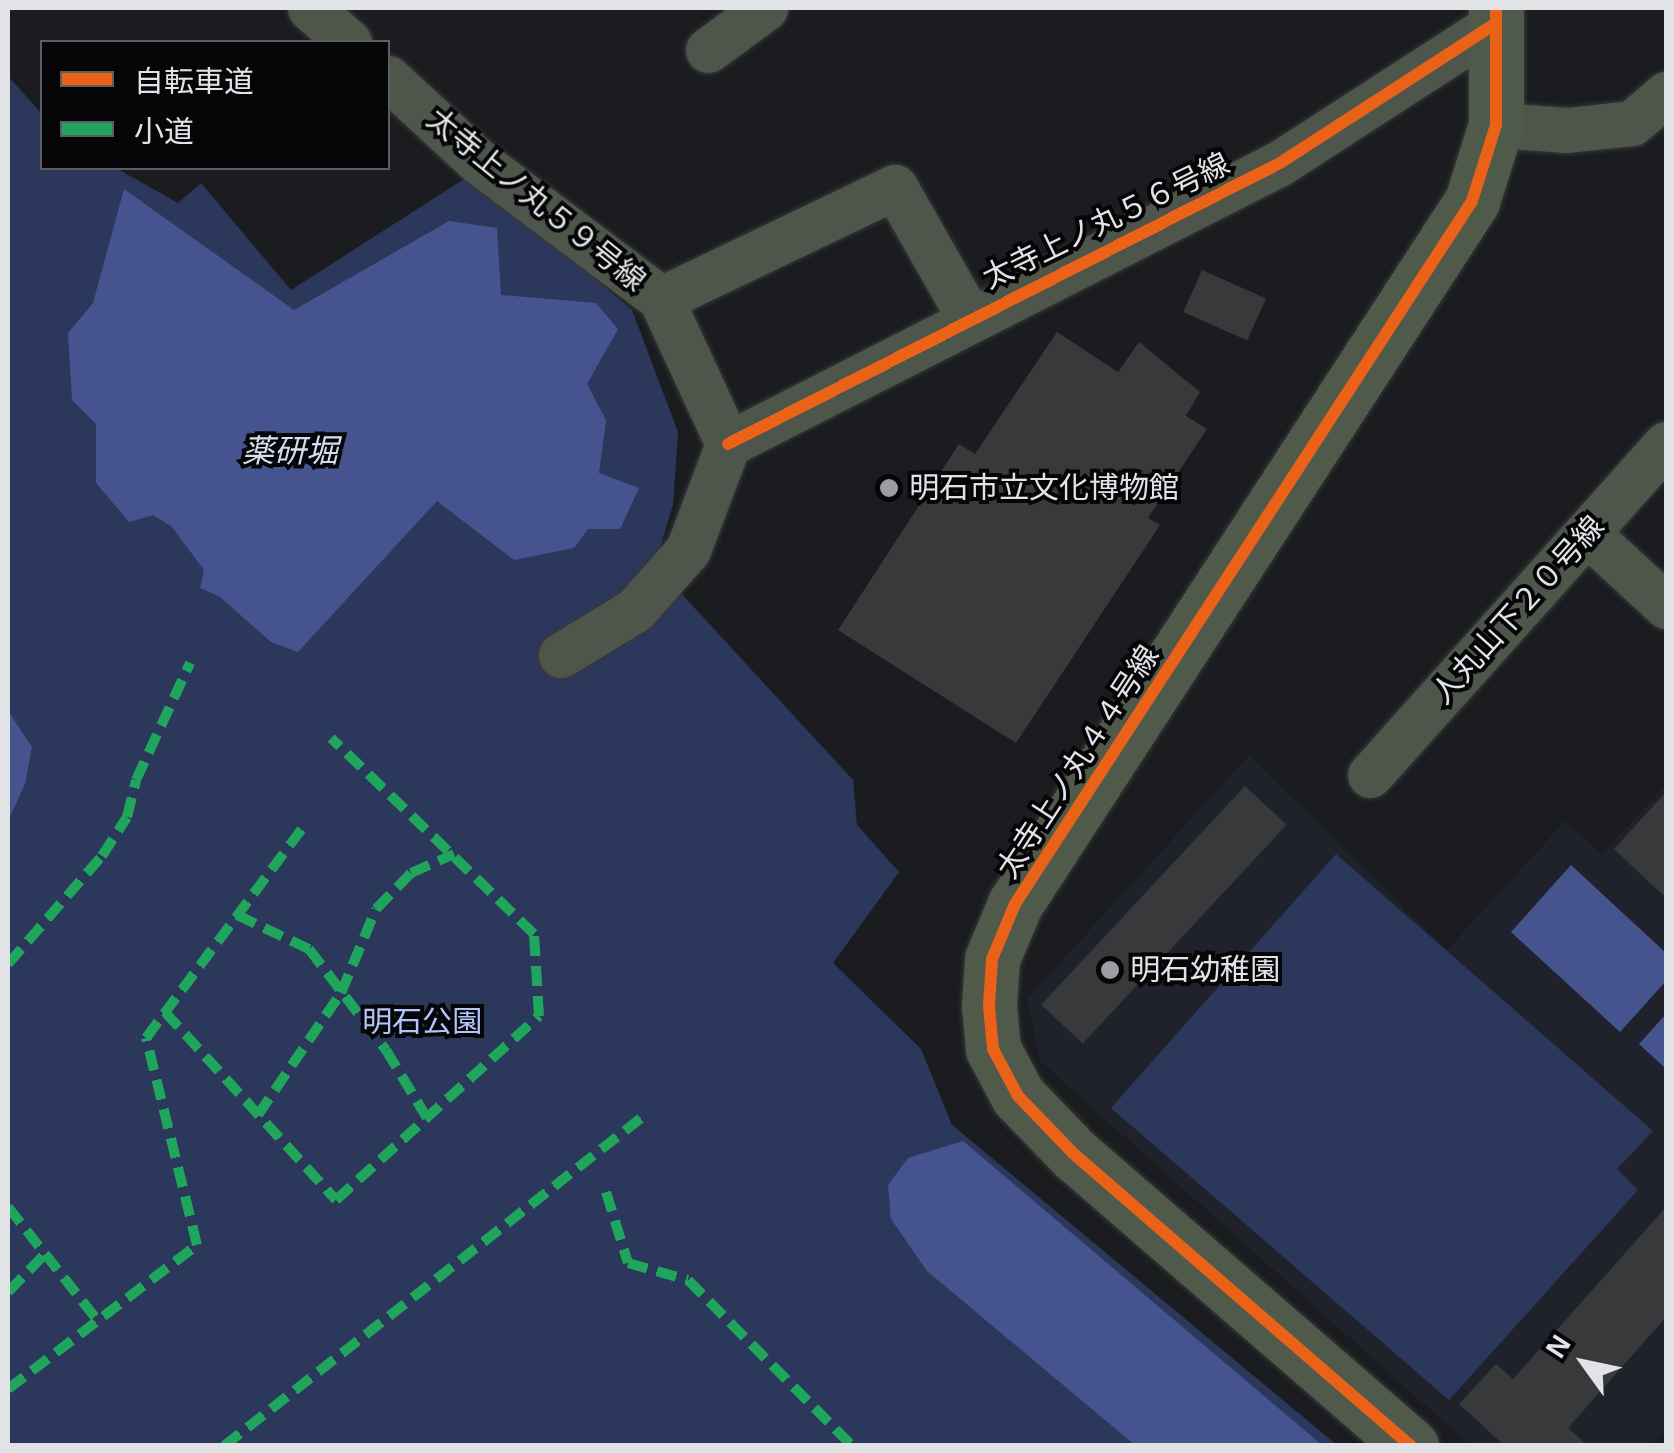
<!DOCTYPE html>
<meta charset="utf-8">
<style>
body{margin:0}
#map{position:relative;width:1674px;height:1453px;overflow:hidden;background:#1b1c1f;font-family:Helvetica,"Noto Sans JP",sans-serif}
div>[style]{position:absolute}
[style*='--x']{left:calc(var(--x)*1px);top:calc(var(--y)*1px);width:calc(var(--w)*1px);rotate:calc(var(--a)*1deg)}
.built>*{inset:0;background:#1f222b}
.green>*{inset:0;background:#2c375c}
.water>*{inset:0;background:#45548e}
.building>*{inset:0;background:#38393b;transform-origin:0 0}
.roads{filter:drop-shadow(0 0 2px #38383a) drop-shadow(0 0 2px #38383a)}
.street>*{height:45px;margin:-22.5px;padding:0 22.5px;transform-origin:22.5px;border-radius:22.5px;background:#4e554b}
.secondary>*{height:55px;margin:-27.5px;padding:0 27.5px;transform-origin:27.5px;border-radius:27.5px;background:#4f5a4a}
.quiet>*{height:10px;margin-top:-5px;transform-origin:0;background:repeating-linear-gradient(90deg,#20a55d 0 20px,transparent 0 30px)}
.cycleway>*{height:12px;margin:-6px;padding:0 6px;transform-origin:6px;border-radius:6px;background:#ea6118}
.dots>*{width:28px;height:28px;translate:-50% -50%;box-sizing:border-box;border:5px solid #060608;border-radius:50%}
span{translate:-50% -50%;white-space:nowrap;text-align:center;line-height:1.15;-webkit-text-stroke:8px #060608;paint-order:stroke}
.street-label{font-size:30px;color:#e2e3e6}
.poi-label{font-size:30px;color:#e2e3e6}
.left{translate:0 -50%;text-align:left}
.park-label{font-size:30px;color:#b2c4fa}
.water-label{font-size:32px;color:#d6dcef;font-style:italic}
.frame{position:absolute;inset:0;border:10px solid #e2e3e6;pointer-events:none}
.legend{position:absolute;left:40px;top:40px;width:350px;height:130px;box-sizing:border-box;background:#060608;border:2px solid #5e5e61;margin:0;padding:12px 18px;list-style:none;font-size:30px;color:#e2e3e6}
.legend li{display:flex;align-items:center;gap:20px;height:50px}
.legend b{width:50px;border:2px solid #5e5e61}
.north{position:absolute;left:1534px;top:1313px;width:100px;height:100px;-webkit-text-stroke:8px #060608;paint-order:stroke;rotate:303deg;font-size:28px;font-weight:700;line-height:40px;text-align:center;color:#e2e3e6}
.north::after{content:'';display:block;margin:auto;width:35px;height:45px;background:#e2e3e6;clip-path:polygon(50% 0,100% 100%,50% 72%,0 100%)}
</style>
<div id="map">
<div class="built">
<i style="clip-path:polygon(1249px 755px,1447px 950px,1565px 821px,1602px 854px,1666px 785px,1666px 1428px,1652px 1445px,1470px 1445px,1040px 1061px,1027px 999px)"></i>
</div>
<div class="green">
<i style="clip-path:polygon(8px 76px,42px 114px,42px 168px,116px 168px,178px 203px,201px 183px,291px 290px,472px 174px,632px 310px,678px 432px,673px 505px,655px 565px,853px 780px,857px 825px,899px 872px,833px 963px,921px 1049px,952px 1125px,1337px 1445px,8px 1445px)"></i>
<i style="clip-path:polygon(1336px 854px,1653px 1131px,1617px 1169px,1638px 1190px,1449px 1400px,1111px 1108px)"></i>
</div>
<div class="water">
<i style="clip-path:polygon(124px 189px,294px 310px,449px 221px,497px 228px,501px 295px,596px 303px,618px 329px,587px 384px,606px 420px,599px 473px,639px 488px,620px 529px,588px 529px,574px 548px,514px 560px,437px 501px,298px 652px,271px 642px,220px 597px,200px 588px,204px 570px,172px 527px,153px 515px,129px 522px,96px 483px,96px 424px,72px 400px,68px 333px,93px 303px)"></i>
<i style="clip-path:polygon(8px 711px,32px 747px,25px 784px,8px 821px)"></i>
<i style="clip-path:polygon(1571px 865px,1666px 953px,1666px 981px,1620px 1032px,1511px 932px)"></i>
<i style="clip-path:polygon(1666px 1014px,1666px 1065px,1664px 1067px,1639px 1044px)"></i>
<i style="clip-path:polygon(963px 1141px,1322px 1445px,1135px 1445px,927px 1271px,891px 1219px,888px 1185px,908px 1158px)"></i>
</div>
<div class="building">
<i style="left:1202px;top:270px;width:70px;height:46px;rotate:24deg"></i>
<i style="clip-path:polygon(1057px 332px,1118px 372px,1139px 342px,1200px 392px,1186px 416px,1207px 429px,1148px 518px,1160px 525px,1016px 743px,838px 630px,959px 444px,975px 454px)"></i>
<i style="left:1245px;top:786px;width:57px;height:299px;rotate:43deg"></i>
<i style="clip-path:polygon(1666px 792px,1666px 898px,1614px 849px)"></i>
<i style="clip-path:polygon(1666px 1207px,1666px 1317px,1568px 1428px,1588px 1446px,1505px 1446px,1459px 1404px,1496px 1364px,1513px 1379px)"></i>
</div>
<div class="roads">
<div class="street">
<i style="--x:310;--y:8;--w:52;--a:41.1"></i>
<i style="--x:708;--y:50;--w:71;--a:-36.4"></i>
<i style="--x:388;--y:78;--w:122;--a:42.7"></i>
<i style="--x:478;--y:161;--w:229;--a:37"></i>
<i style="--x:661;--y:299;--w:160;--a:65.2"></i>
<i style="--x:728;--y:444;--w:113;--a:110.7"></i>
<i style="--x:688;--y:550;--w:80;--a:131.5"></i>
<i style="--x:635;--y:610;--w:87;--a:148.7"></i>
<i style="--x:1496;--y:125;--w:71;--a:4"></i>
<i style="--x:1567;--y:130;--w:65;--a:-6.1"></i>
<i style="--x:1632;--y:123;--w:45;--a:-40.5"></i>
<i style="--x:661;--y:299;--w:259;--a:-25.6"></i>
<i style="--x:895;--y:187;--w:150;--a:60.4"></i>
<i style="--x:728;--y:444;--w:619;--a:-26.98"></i>
<i style="--x:1280;--y:163;--w:257;--a:-32.9"></i>
<i style="--x:1587;--y:533;--w:108;--a:42.7"></i>
<i style="--x:1370;--y:775;--w:444;--a:-48.2"></i>
</div>
<div class="secondary">
<i style="--x:1411;--y:1446;--w:447;--a:-139.1"></i>
<i style="--x:1073;--y:1153;--w:79;--a:-134"></i>
<i style="--x:1018;--y:1096;--w:53;--a:-118"></i>
<i style="--x:993;--y:1049;--w:43;--a:-95.3"></i>
<i style="--x:989;--y:1006;--w:47;--a:-86.3"></i>
<i style="--x:992;--y:959;--w:60;--a:-67.3"></i>
<i style="--x:1015;--y:904;--w:838;--a:-56.97"></i>
<i style="--x:1472;--y:201;--w:80;--a:-72.5"></i>
<i style="--x:1496;--y:125;--w:117;--a:-90"></i>
</div>
</div>
<div class="quiet">
<i style="--x:237;--y:915;--w:80;--a:25.3"></i>
<i style="--x:309;--y:949;--w:127;--a:52.7"></i>
<i style="--x:386;--y:1050;--w:79;--a:58.9"></i>
<i style="--x:8;--y:964;--w:143;--a:-49"></i>
<i style="--x:102;--y:856;--w:46;--a:-57.3"></i>
<i style="--x:127;--y:817;--w:38;--a:-76"></i>
<i style="--x:136;--y:780;--w:129;--a:-65.2"></i>
<i style="--x:165;--y:1012;--w:254;--a:47.7"></i>
<i style="--x:336;--y:1200;--w:274;--a:-42.2"></i>
<i style="--x:539;--y:1016;--w:82;--a:-93.5"></i>
<i style="--x:534;--y:934;--w:282;--a:-136"></i>
<i style="--x:258;--y:1115;--w:148;--a:-55.8"></i>
<i style="--x:341;--y:993;--w:91;--a:-67.4"></i>
<i style="--x:376;--y:909;--w:50;--a:-45.8"></i>
<i style="--x:411;--y:873;--w:47;--a:-23.8"></i>
<i style="--x:606;--y:1192;--w:74;--a:72.8"></i>
<i style="--x:628;--y:1263;--w:62;--a:15.8"></i>
<i style="--x:688;--y:1280;--w:233;--a:45.3"></i>
<i style="--x:8;--y:1207;--w:145;--a:51.7"></i>
<i style="--x:8;--y:1292;--w:53;--a:-45.8"></i>
<i style="--x:8;--y:1389;--w:238;--a:-37.3"></i>
<i style="--x:197;--y:1245;--w:213;--a:-103.8"></i>
<i style="--x:146;--y:1038;--w:268;--a:-53.3"></i>
<i style="--x:224;--y:1446;--w:536;--a:-38.18"></i>
</div>
<div class="cycleway">
<i style="--x:728;--y:444;--w:619;--a:-26.98"></i>
<i style="--x:1280;--y:163;--w:257;--a:-32.9"></i>
<i style="--x:1411;--y:1446;--w:447;--a:-139.1"></i>
<i style="--x:1073;--y:1153;--w:79;--a:-134"></i>
<i style="--x:1018;--y:1096;--w:53;--a:-118"></i>
<i style="--x:993;--y:1049;--w:43;--a:-95.3"></i>
<i style="--x:989;--y:1006;--w:47;--a:-86.3"></i>
<i style="--x:992;--y:959;--w:60;--a:-67.3"></i>
<i style="--x:1015;--y:904;--w:838;--a:-56.97"></i>
<i style="--x:1472;--y:201;--w:80;--a:-72.5"></i>
<i style="--x:1496;--y:125;--w:117;--a:-90"></i>
</div>
<div class="dots">
<i style="left:889px;top:488px;background:#9c9da0"></i>
<i style="left:1110px;top:970px;background:#9c9da0"></i>
</div>
<div class="street-label">
<span style="left:536px;top:200px;rotate:39deg">太寺上ノ丸５９号線</span>
<span style="left:1106px;top:221px;rotate:-26deg">太寺上ノ丸５６号線</span>
<span style="left:1518px;top:610px;rotate:-48deg">人丸山下２０号線</span>
<span style="left:1078px;top:762px;rotate:-57deg">太寺上ノ丸４４号線</span>
</div>
<div class="poi-label">
<span class="left" style="left:909px;top:488px">明石市立文化博物館</span>
<span class="left" style="left:1130px;top:970px">明石幼稚園</span>
</div>
<div class="park-label">
<span style="left:422px;top:1022px">明石公園</span>
</div>
<div class="water-label">
<span style="left:290px;top:451px">薬研堀</span>
</div>
<div class="frame"></div>
<ul class="legend">
<li><b style="height:12px;background:#ea6118"></b>自転車道</li>
<li><b style="height:12px;background:#20a55d"></b>小道</li>
</ul>
<div class="north">N</div>
</div>
